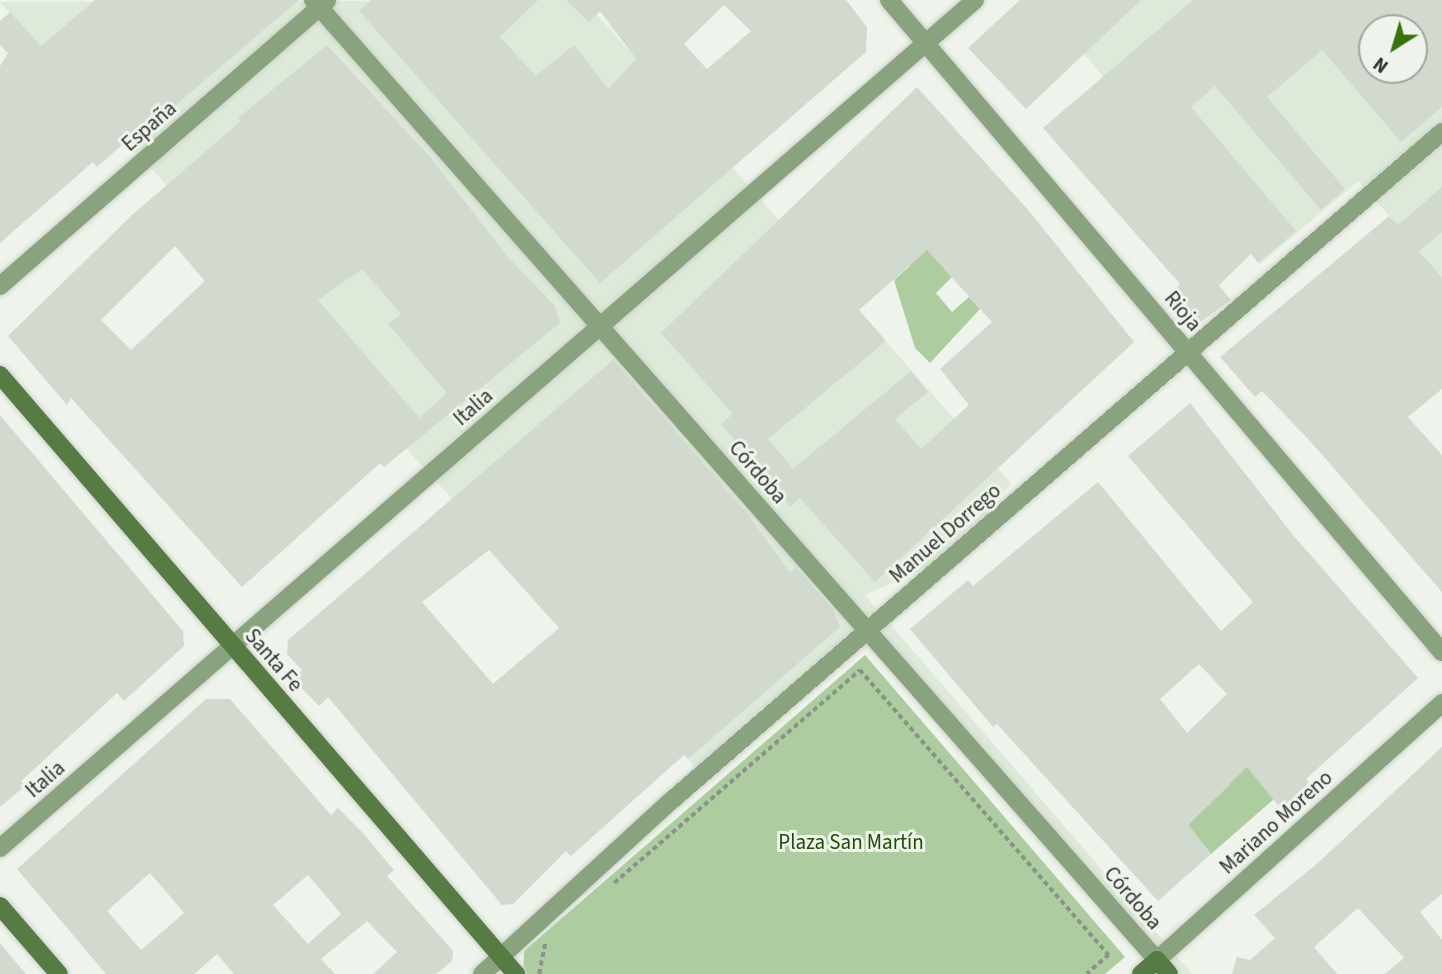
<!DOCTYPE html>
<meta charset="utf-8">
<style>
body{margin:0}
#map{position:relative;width:1442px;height:974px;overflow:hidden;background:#eef4eb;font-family:"Source Sans 3",sans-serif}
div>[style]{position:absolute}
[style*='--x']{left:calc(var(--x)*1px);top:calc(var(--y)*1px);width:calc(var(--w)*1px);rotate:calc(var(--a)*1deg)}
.built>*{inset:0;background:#deead9}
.green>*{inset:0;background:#adcc9f}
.building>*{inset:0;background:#d2d9cf}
.path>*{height:3.5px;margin-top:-1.75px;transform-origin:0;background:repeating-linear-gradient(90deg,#8c918a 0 5px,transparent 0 8.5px)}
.roads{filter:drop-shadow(0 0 2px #ccd1c9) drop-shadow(0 0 2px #ccd1c9)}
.street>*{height:18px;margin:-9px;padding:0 9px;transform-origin:9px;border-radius:9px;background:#88a37d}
.secondary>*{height:18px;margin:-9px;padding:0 9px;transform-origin:9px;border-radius:9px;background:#567c43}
span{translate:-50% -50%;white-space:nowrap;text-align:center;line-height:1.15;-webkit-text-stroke:6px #eef4eb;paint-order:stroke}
.street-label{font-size:21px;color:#2f322e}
.park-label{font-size:21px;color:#224c03}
.north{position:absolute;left:1358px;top:14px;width:70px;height:70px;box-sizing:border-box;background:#eef4eb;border:2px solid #a2a69f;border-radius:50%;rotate:217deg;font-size:19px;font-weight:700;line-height:28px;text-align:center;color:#2f322e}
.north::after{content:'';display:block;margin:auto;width:24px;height:32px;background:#38740a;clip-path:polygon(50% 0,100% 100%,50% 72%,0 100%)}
</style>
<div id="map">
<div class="built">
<i style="clip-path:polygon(584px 0,1011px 483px,955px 555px,865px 595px,1192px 974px,1155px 974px,868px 631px,702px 774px,0 2px)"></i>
<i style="clip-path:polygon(evenodd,1039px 0,1442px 0,1442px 277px,1359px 181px,1260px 264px,1039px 0,1372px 28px,1414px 28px,1414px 70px,1372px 70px,1372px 28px)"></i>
</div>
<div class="green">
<i style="clip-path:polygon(895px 213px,952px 277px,936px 293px,952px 312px,969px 297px,980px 309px,930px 363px,915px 348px,894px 280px,910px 266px,878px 231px)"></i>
<i style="clip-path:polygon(865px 655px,1125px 957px,1105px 974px,523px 974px,524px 951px)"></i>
<i style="clip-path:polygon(1205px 716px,1274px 799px,1211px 854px,1188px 825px,1230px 784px,1188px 735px)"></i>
</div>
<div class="building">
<i style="clip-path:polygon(95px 0,299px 0,143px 133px,140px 129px,97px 167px,93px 162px,0 243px,0 66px,8px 53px,0 45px,0 21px,10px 12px,41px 46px)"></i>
<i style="clip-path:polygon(evenodd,371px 0,538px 0,500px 37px,536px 76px,574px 45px,608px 89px,636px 59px,600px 11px,589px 22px,566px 0,846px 0,867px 27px,866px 52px,600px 283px,359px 11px,371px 0,724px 5px,751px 31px,707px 69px,684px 44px,724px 5px)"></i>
<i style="clip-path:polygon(1020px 0,1141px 0,1026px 109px,968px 48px)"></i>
<i style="clip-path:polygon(evenodd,1193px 0,1442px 0,1442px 107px,1401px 142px,1322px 50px,1267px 97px,1345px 189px,1321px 210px,1215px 86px,1191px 107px,1296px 231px,1258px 263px,1251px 254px,1219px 285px,1231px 300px,1192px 328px,1167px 296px,1180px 284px,1043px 128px,1193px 0,1372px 28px,1414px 28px,1414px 70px,1372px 70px,1372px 28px)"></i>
<i style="clip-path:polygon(evenodd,327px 45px,431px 158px,508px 257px,555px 306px,560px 323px,384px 467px,380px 463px,242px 587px,71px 398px,67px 405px,8px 336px,131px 216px,241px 121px,238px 118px,327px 45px,175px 246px,205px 281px,131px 350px,101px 320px,175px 246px,327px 45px,362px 269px,401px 314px,388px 324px,447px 393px,419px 418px,318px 300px,362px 269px)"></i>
<i style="clip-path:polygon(evenodd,917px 87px,1030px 212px,1134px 342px,875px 582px,800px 498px,790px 506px,721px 424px,733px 414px,661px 333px,917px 87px,927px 250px,992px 322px,940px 369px,969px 405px,921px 449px,895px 419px,928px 392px,911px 371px,793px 469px,768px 439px,886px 341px,859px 310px,927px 250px)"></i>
<i style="clip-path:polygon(1442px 187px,1442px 232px,1419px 251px,1442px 277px,1442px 389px,1408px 417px,1442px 455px,1442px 592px,1310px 441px,1262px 391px,1255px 397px,1220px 357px,1389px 216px,1398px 225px)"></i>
<i style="clip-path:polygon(evenodd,613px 360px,749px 516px,790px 572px,796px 568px,832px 608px,840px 627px,688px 759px,684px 755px,571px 856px,566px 851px,513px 904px,502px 905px,328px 697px,319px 706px,293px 679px,302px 670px,287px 654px,288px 640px,613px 360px,489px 550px,559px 628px,493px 684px,422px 602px,489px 550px)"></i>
<i style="clip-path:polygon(evenodd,1190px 403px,1293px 535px,1418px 678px,1306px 779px,1310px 784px,1281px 809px,1247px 767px,1188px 825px,1211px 854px,1158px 901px,997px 724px,993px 727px,910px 629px,968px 580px,973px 586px,1098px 482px,1221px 631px,1253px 602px,1128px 456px,1190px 403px,1199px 664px,1227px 694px,1187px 733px,1160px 699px,1199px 664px)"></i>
<i style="clip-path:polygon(0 415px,183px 631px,184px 646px,124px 701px,117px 693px,21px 781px,25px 786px,0 807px)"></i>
<i style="clip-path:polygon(evenodd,206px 699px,230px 699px,331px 815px,338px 808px,361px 831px,394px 870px,387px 876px,453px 951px,452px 961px,436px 974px,373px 974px,397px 952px,367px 921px,321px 959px,335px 974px,234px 974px,217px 954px,194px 974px,106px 974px,17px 869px,206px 699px,150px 873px,184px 913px,141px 950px,107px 911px,150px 873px,206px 699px,308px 875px,341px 914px,308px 944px,273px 905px,308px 875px)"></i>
<i style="clip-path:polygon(1442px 747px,1442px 894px,1420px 912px,1442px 940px,1442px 974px,1385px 974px,1404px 958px,1358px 908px,1314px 947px,1337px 974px,1232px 974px,1237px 957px,1250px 960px,1275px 938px,1254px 915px,1318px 863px)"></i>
<i style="clip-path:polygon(0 943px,26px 974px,0 974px)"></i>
</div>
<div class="path">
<i style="--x:614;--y:883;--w:325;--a:-40.9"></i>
<i style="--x:860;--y:670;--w:378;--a:48.9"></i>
<i style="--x:1109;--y:955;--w:29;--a:139"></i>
<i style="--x:539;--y:974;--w:32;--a:-79"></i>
</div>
<div class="roads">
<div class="street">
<i style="--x:313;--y:0;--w:1278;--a:48.68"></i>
<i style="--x:1157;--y:960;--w:384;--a:-42"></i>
<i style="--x:889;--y:0;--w:855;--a:49.7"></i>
<i style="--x:0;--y:286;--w:434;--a:-41.1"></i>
<i style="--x:0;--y:848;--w:1292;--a:-41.01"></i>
<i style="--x:482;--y:974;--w:256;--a:-42.5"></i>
<i style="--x:671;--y:801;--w:1021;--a:-40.95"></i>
</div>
<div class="secondary">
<i style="--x:0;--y:375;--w:791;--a:49.26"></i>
<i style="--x:0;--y:906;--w:90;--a:49.1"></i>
<i style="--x:1141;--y:974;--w:21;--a:-41"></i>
<i style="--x:1157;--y:960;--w:18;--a:49"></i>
</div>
</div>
<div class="street-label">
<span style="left:149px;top:126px;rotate:-41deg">España</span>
<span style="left:1183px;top:311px;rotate:50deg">Rioja</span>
<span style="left:473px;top:407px;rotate:-41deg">Italia</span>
<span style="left:758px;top:472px;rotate:49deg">Córdoba</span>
<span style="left:945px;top:533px;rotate:-41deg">Manuel Dorrego</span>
<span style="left:274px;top:660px;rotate:49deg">Santa Fe</span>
<span style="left:45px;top:779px;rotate:-41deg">Italia</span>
<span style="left:1276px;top:822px;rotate:-42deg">Mariano Moreno</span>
<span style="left:1133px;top:898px;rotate:49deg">Córdoba</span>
</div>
<div class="park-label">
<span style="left:851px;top:842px">Plaza San Martín</span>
</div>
<div class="north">N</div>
</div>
